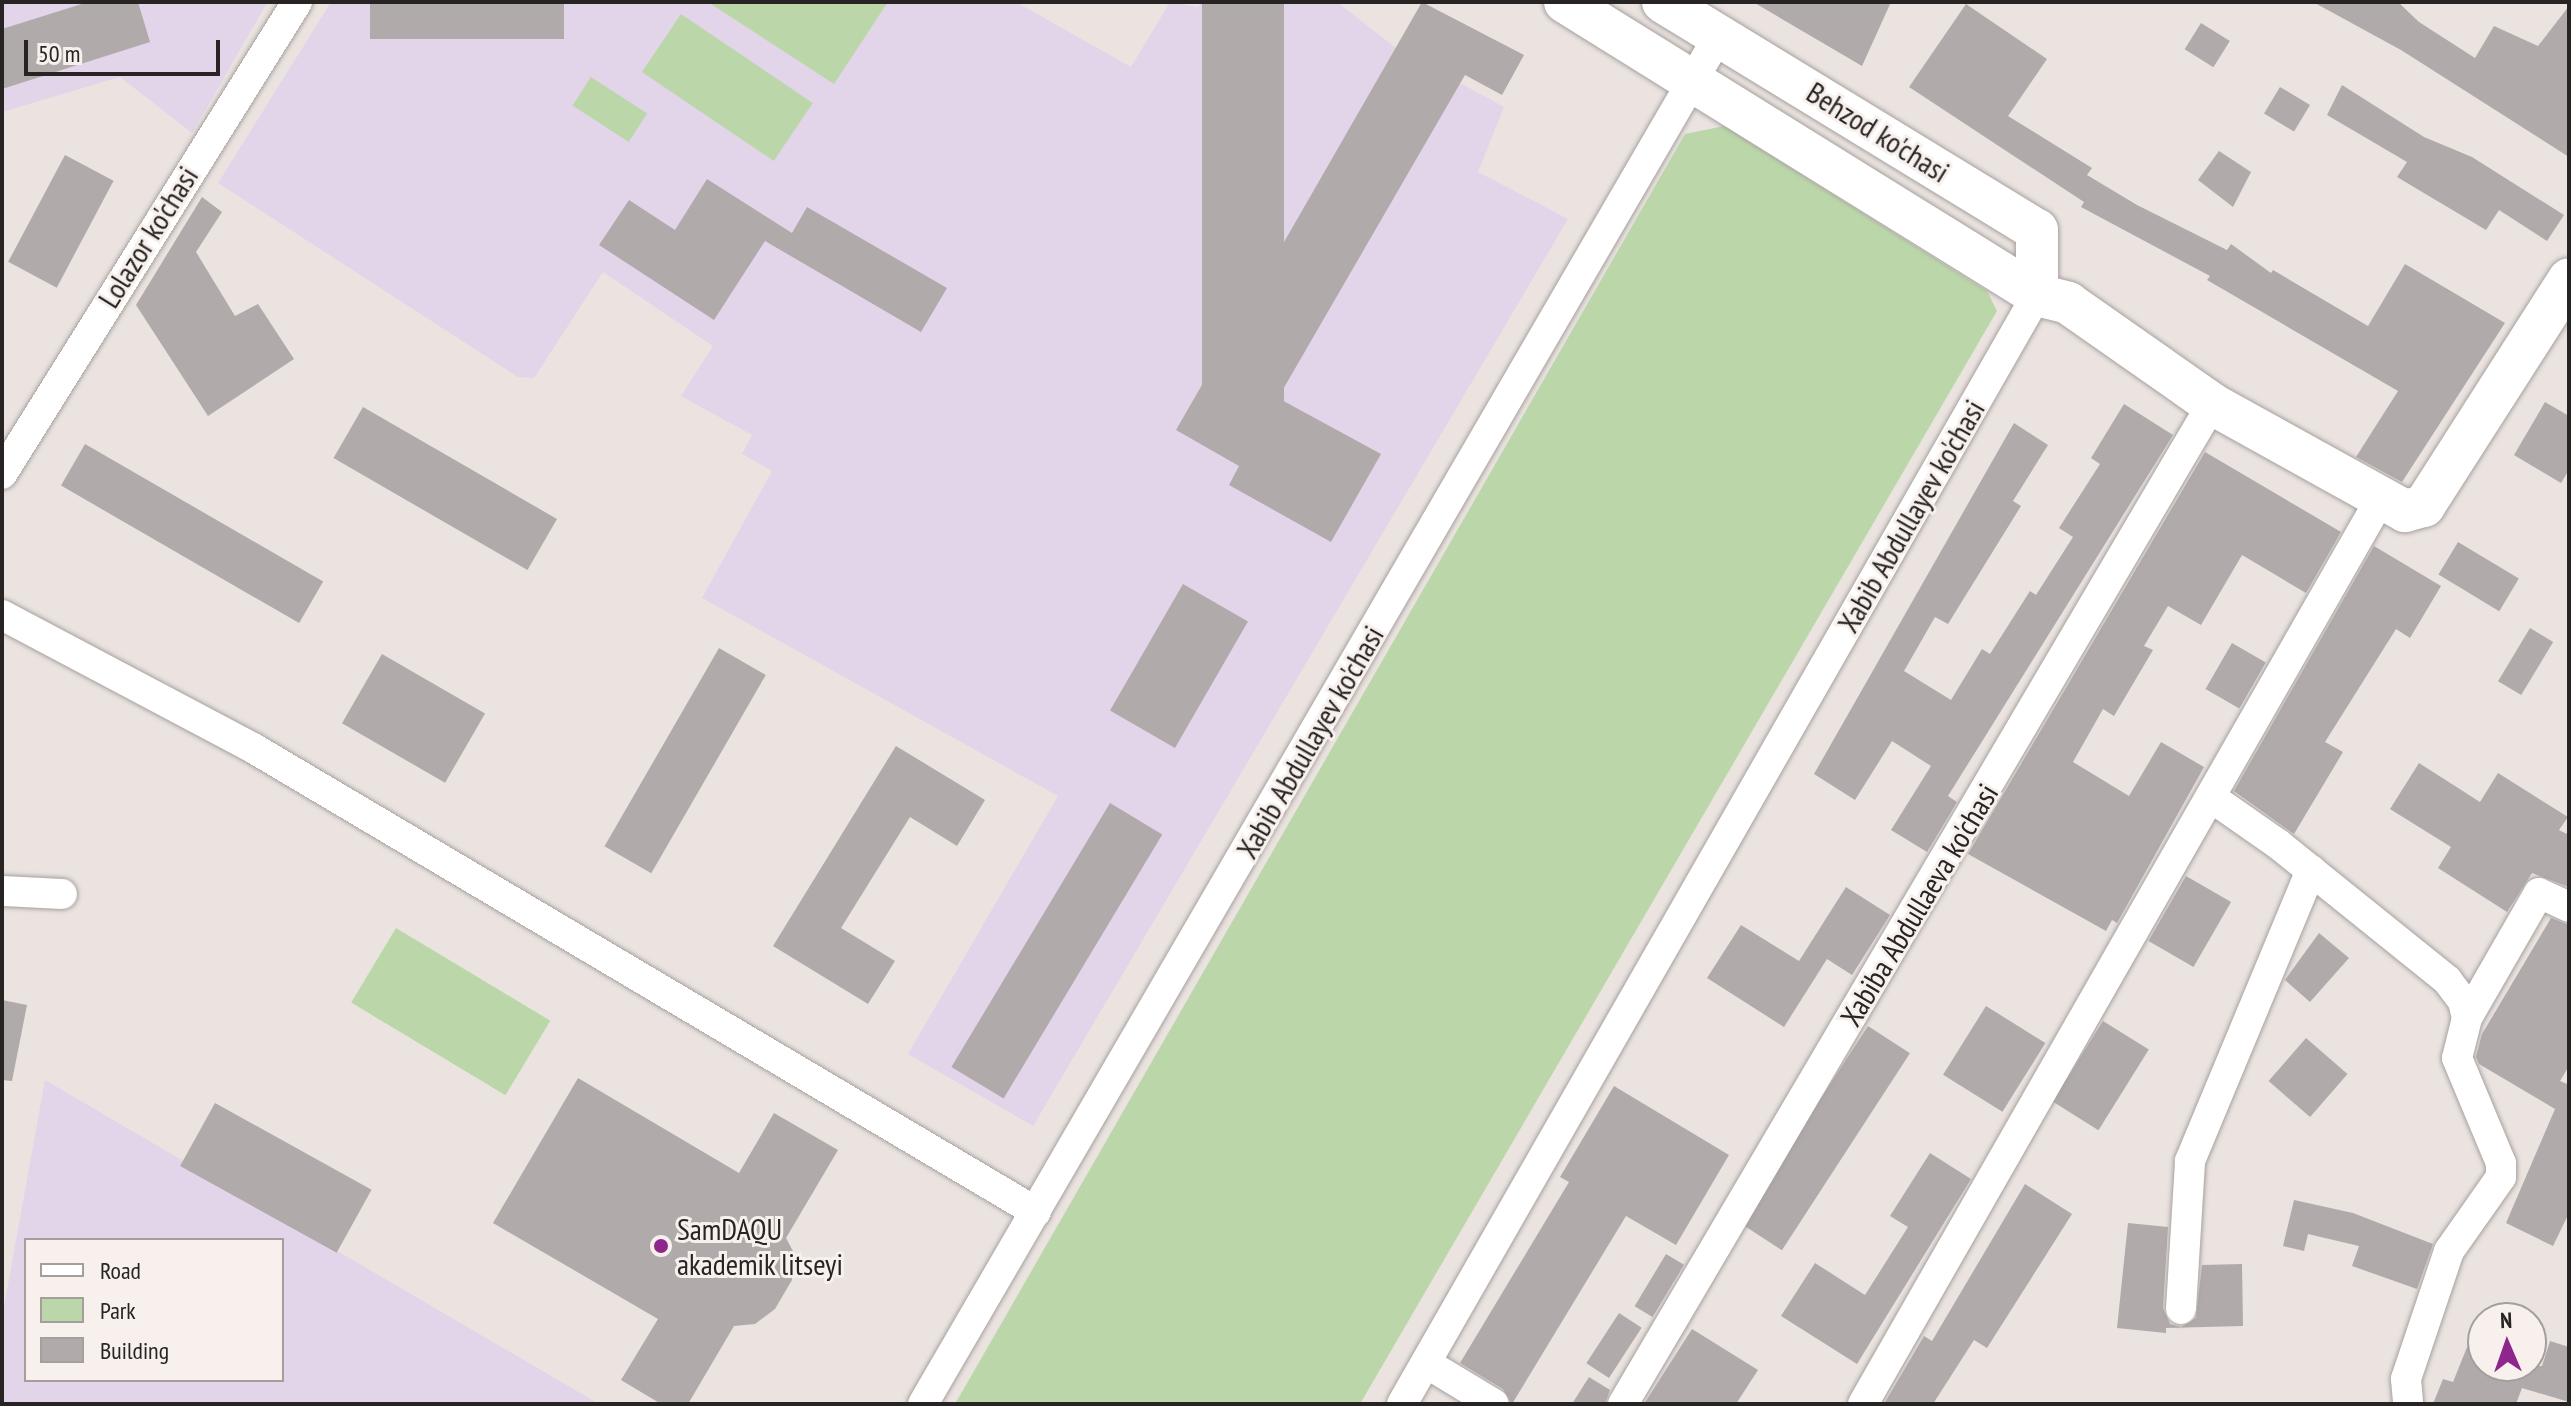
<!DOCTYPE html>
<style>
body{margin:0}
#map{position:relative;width:2571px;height:1406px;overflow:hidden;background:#eae3e0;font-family:"PT Sans Narrow",sans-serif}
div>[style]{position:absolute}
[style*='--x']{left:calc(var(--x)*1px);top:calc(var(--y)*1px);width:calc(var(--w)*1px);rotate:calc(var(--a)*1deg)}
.education>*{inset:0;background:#e2d5e9}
.green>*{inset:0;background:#bbd7aa;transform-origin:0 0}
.building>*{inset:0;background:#b1aaab;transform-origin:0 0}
.roads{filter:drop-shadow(0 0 2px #a7a19e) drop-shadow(0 0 2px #a7a19e)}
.street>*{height:30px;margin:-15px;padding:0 15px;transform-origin:15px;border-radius:15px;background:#fff}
.secondary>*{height:42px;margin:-21px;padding:0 21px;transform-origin:21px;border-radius:21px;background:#fff}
.dots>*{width:22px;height:22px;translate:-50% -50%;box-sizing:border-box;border:4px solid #f7f0ed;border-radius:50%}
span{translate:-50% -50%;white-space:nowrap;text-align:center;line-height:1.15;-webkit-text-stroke:6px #f7f0ed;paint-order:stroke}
.street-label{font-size:30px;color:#272423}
.poi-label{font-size:30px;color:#272423}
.left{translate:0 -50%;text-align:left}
.frame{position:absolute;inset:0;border:4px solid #272423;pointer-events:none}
.legend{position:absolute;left:24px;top:1238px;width:260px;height:144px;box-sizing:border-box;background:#f7f0ed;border:2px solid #a49e9c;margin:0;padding:10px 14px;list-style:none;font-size:24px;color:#272423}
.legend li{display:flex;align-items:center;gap:16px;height:40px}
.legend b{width:40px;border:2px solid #a49e9c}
.north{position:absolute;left:2467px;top:1302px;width:80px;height:80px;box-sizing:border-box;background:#f7f0ed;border:2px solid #a49e9c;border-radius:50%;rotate:358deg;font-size:22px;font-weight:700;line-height:32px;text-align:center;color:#272423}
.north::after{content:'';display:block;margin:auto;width:28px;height:36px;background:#8e268c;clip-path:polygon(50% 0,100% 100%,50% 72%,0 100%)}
.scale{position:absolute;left:24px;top:40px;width:196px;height:36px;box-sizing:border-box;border:4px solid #272423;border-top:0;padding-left:10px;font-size:24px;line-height:28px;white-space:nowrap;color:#272423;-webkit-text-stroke:6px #f7f0ed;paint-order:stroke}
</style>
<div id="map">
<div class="education">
<i style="clip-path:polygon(2px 2px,265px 2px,267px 3px,192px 133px,120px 77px,2px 112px)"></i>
<i style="clip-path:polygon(331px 2px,1016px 2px,1131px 67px,1170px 2px,1198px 7px,1202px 2px,1337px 2px,1396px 48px,1504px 107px,1478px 172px,1568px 219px,1033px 1126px,908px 1054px,1058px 796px,702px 598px,772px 471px,742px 454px,752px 435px,681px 396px,713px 346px,603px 272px,534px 378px,518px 377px,218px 183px)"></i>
<i style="clip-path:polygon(evenodd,45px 1080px,599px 1404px,2px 1404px,2px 1318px,45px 1080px,26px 1240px,282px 1240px,282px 1380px,26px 1380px,26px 1240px)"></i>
</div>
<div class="green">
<i style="clip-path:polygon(708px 2px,888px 2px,834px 84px)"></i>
<i style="left:681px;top:14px;width:159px;height:70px;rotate:34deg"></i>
<i style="left:591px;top:77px;width:67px;height:34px;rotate:33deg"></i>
<i style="clip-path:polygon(1724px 126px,1987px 291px,1997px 311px,1360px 1404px,955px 1404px,1685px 134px)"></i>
<i style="left:396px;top:928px;width:180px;height:87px;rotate:31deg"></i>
</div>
<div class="building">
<i style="clip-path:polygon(88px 2px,138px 2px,150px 42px,2px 89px,2px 29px)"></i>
<i style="left:370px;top:2px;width:194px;height:37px"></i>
<i style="left:1202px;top:2px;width:82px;height:425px"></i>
<i style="clip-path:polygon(1422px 2px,1524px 55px,1502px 95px,1465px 75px,1278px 398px,1381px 454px,1331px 542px,1229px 485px,1239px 466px,1176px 430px)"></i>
<i style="clip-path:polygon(1753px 2px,1891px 2px,1862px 66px)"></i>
<i style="clip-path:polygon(2313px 2px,2398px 2px,2419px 22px,2475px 58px,2494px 26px,2538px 46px,2569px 6px,2569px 157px,2401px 50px)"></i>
<i style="clip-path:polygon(1966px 4px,2047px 59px,2008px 116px,2092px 168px,2087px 175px,2137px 205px,2227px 250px,2231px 244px,2271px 273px,2273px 270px,2368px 326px,2405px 264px,2505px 323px,2402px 482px,2356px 457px,2398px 391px,2207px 280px,2210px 276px,2081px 207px,2084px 202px,1909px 87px)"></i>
<i style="left:2201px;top:23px;width:34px;height:31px;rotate:32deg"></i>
<i style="clip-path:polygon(2342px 85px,2424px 137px,2472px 157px,2564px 215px,2547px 241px,2499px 210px,2486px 230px,2397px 177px,2407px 162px,2327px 115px)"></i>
<i style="left:2280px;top:87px;width:35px;height:31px;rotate:31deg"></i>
<i style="clip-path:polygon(2219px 151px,2251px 172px,2233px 207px,2198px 180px)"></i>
<i style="left:65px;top:155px;width:55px;height:121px;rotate:28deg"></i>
<i style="clip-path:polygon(707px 179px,792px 233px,807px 207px,947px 288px,921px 332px,765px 241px,714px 320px,599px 245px,629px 200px,675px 230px)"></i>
<i style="clip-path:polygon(202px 197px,222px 212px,196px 252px,235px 316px,258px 304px,294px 359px,208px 416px,136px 305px)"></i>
<i style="clip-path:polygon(2545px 402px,2569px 416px,2569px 470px,2561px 483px,2514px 455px)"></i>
<i style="clip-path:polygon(2124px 404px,2173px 435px,1948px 796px,1957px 802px,1927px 852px,1891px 830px,1931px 766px,1892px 741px,1855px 800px,1814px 774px,2014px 423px,2048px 445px,2013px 501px,2021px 506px,1948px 624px,1935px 617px,1904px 671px,1951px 700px,1982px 649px,1990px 654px,2030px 591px,2036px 595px,2073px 537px,2059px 528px,2100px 464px,2091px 458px)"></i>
<i style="left:363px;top:407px;width:224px;height:59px;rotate:30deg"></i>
<i style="left:85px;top:444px;width:275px;height:48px;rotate:30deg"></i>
<i style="clip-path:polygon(2205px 452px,2341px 532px,2306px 593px,2242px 555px,2201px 625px,2168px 606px,2144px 646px,2153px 650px,2114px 716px,2103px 709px,2073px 762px,2129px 796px,2161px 742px,2204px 767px,2117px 923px,2112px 920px,2106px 931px,1968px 854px)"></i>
<i style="left:2458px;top:542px;width:71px;height:38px;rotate:31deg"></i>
<i style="clip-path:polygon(2374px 546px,2441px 586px,2410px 638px,2396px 629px,2325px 742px,2343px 752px,2294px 834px,2234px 791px)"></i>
<i style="left:1183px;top:584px;width:75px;height:146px;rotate:30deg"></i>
<i style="left:2530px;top:628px;width:27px;height:62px;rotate:31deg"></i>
<i style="left:2232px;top:643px;width:39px;height:53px;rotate:30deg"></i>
<i style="left:719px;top:648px;width:54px;height:229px;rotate:30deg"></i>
<i style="left:382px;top:654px;width:119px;height:80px;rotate:30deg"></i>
<i style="clip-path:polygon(896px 746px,985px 800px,957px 846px,910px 817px,841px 928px,895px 961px,868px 1004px,773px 946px)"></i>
<i style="clip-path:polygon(2419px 763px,2480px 802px,2498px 773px,2568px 817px,2559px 830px,2569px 835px,2569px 887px,2532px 873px,2507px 912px,2438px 868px,2451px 847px,2390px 809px)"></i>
<i style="left:1110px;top:803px;width:61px;height:308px;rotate:31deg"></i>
<i style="left:2186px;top:876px;width:52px;height:75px;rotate:30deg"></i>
<i style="clip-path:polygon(1846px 887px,1890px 915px,1852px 975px,1827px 959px,1784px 1027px,1707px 978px,1741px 925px,1799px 961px)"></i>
<i style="clip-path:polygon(2551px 918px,2569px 925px,2569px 1066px,2560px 1081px,2567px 1084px,2569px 1079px,2569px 1213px,2553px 1246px,2506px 1223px,2555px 1109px,2479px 1064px,2476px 1057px,2482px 1034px)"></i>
<i style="clip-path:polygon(2319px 933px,2349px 958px,2310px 1002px,2285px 980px)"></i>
<i style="clip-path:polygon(2px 1000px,27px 1005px,12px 1081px,2px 1080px)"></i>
<i style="left:1986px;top:1006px;width:70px;height:81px;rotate:32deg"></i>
<i style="left:2103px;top:1021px;width:54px;height:95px;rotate:32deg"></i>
<i style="left:1868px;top:1026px;width:50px;height:235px;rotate:33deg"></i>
<i style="left:2306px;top:1038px;width:55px;height:57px;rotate:41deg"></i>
<i style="clip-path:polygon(578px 1078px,739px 1173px,774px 1113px,838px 1150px,786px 1238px,794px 1253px,792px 1280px,775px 1309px,755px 1324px,734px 1326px,688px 1404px,661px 1404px,621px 1380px,658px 1319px,493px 1223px)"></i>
<i style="clip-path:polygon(1614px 1086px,1729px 1155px,1676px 1245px,1626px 1216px,1512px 1404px,1503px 1389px,1460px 1363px,1569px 1182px,1560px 1177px)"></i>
<i style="left:215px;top:1103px;width:179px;height:72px;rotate:29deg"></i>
<i style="clip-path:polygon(1930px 1153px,1971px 1179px,1857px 1364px,1781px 1316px,1815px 1263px,1865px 1295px,1908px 1227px,1890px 1216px)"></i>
<i style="clip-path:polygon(2025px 1184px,2072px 1214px,1987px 1348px,1974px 1340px,1933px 1404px,1884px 1404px,1924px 1336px,1932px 1341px)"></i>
<i style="clip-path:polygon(2294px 1200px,2353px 1213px,2433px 1244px,2417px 1289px,2352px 1266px,2359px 1246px,2308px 1234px,2304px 1251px,2283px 1246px)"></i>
<i style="clip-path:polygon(2128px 1223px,2168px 1227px,2163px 1308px,2170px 1324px,2181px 1327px,2196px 1318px,2202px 1265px,2242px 1264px,2243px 1326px,2166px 1328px,2166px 1333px,2117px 1328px)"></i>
<i style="left:1666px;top:1254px;width:21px;height:61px;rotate:31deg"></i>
<i style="clip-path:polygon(2482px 1310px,2483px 1366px,2542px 1366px,2550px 1341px,2569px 1347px,2569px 1402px,2522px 1388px,2516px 1404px,2433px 1404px,2443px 1379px,2453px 1382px)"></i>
<i style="left:1619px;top:1313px;width:27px;height:60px;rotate:33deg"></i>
<i style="clip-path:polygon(1692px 1329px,1758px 1370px,1736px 1404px,1644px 1404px)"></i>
<i style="clip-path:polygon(1589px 1377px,1610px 1390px,1605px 1404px,1572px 1404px)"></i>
</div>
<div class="roads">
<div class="street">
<i style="--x:2;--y:474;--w:557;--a:-57.99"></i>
<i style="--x:2;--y:615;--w:284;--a:27.9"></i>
<i style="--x:253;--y:748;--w:910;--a:30.65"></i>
<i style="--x:2212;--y:798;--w:80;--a:34.9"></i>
<i style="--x:2278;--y:844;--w:217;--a:38.8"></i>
<i style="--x:2447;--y:980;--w:26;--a:53"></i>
<i style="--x:2463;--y:1001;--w:17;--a:77"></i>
<i style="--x:2467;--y:1018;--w:41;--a:104"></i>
<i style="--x:2457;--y:1058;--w:114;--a:67.3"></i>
<i style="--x:2501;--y:1163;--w:14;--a:90"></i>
<i style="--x:2501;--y:1177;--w:90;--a:125.1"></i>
<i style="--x:2449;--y:1251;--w:135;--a:108.6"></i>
<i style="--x:2406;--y:1379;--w:25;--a:85"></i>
<i style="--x:2;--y:891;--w:60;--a:2.9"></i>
<i style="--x:2467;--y:1018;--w:144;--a:-60.1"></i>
<i style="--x:2539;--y:893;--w:33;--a:25"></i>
<i style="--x:2181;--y:1309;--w:148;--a:-86.5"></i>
<i style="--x:2190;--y:1161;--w:315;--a:-67.4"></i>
<i style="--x:1426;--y:1363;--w:79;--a:31.1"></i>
<i style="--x:923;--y:1404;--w:1584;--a:-59.82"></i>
<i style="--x:1402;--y:1404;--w:1278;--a:-60.21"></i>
<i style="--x:1623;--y:1404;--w:1161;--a:-59.5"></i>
<i style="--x:1863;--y:1404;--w:1044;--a:-60.24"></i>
</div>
<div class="secondary">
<i style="--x:1565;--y:2;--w:556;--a:31.83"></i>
<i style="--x:2037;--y:295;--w:32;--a:14"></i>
<i style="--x:2068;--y:303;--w:176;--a:35"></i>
<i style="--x:2212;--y:404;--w:221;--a:29"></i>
<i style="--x:2405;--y:511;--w:20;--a:-15"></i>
<i style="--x:2424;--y:506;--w:269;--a:-57.4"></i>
<i style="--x:1663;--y:2;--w:438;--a:31.4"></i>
<i style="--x:2037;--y:230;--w:65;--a:90"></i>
</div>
</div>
<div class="dots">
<i style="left:661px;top:1246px;background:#8e268c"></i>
</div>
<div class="street-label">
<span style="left:1878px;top:132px;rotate:32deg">Behzod ko'chasi</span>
<span style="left:148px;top:237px;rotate:-58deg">Lolazor ko'chasi</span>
<span style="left:1911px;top:516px;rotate:-60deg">Xabib Abdullayev ko'chasi</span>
<span style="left:1310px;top:742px;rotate:-60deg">Xabib Abdullayev ko'chasi</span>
<span style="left:1919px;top:905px;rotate:-59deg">Xabiba Abdullaeva ko'chasi</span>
</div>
<div class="poi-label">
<span class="left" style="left:677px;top:1246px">SamDAQU<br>akademik litseyi</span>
</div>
<div class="frame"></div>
<ul class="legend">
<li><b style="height:10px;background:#fff"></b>Road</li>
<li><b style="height:22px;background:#bbd7aa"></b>Park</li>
<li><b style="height:22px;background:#b1aaab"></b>Building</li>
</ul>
<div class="north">N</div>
<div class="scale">50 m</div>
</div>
